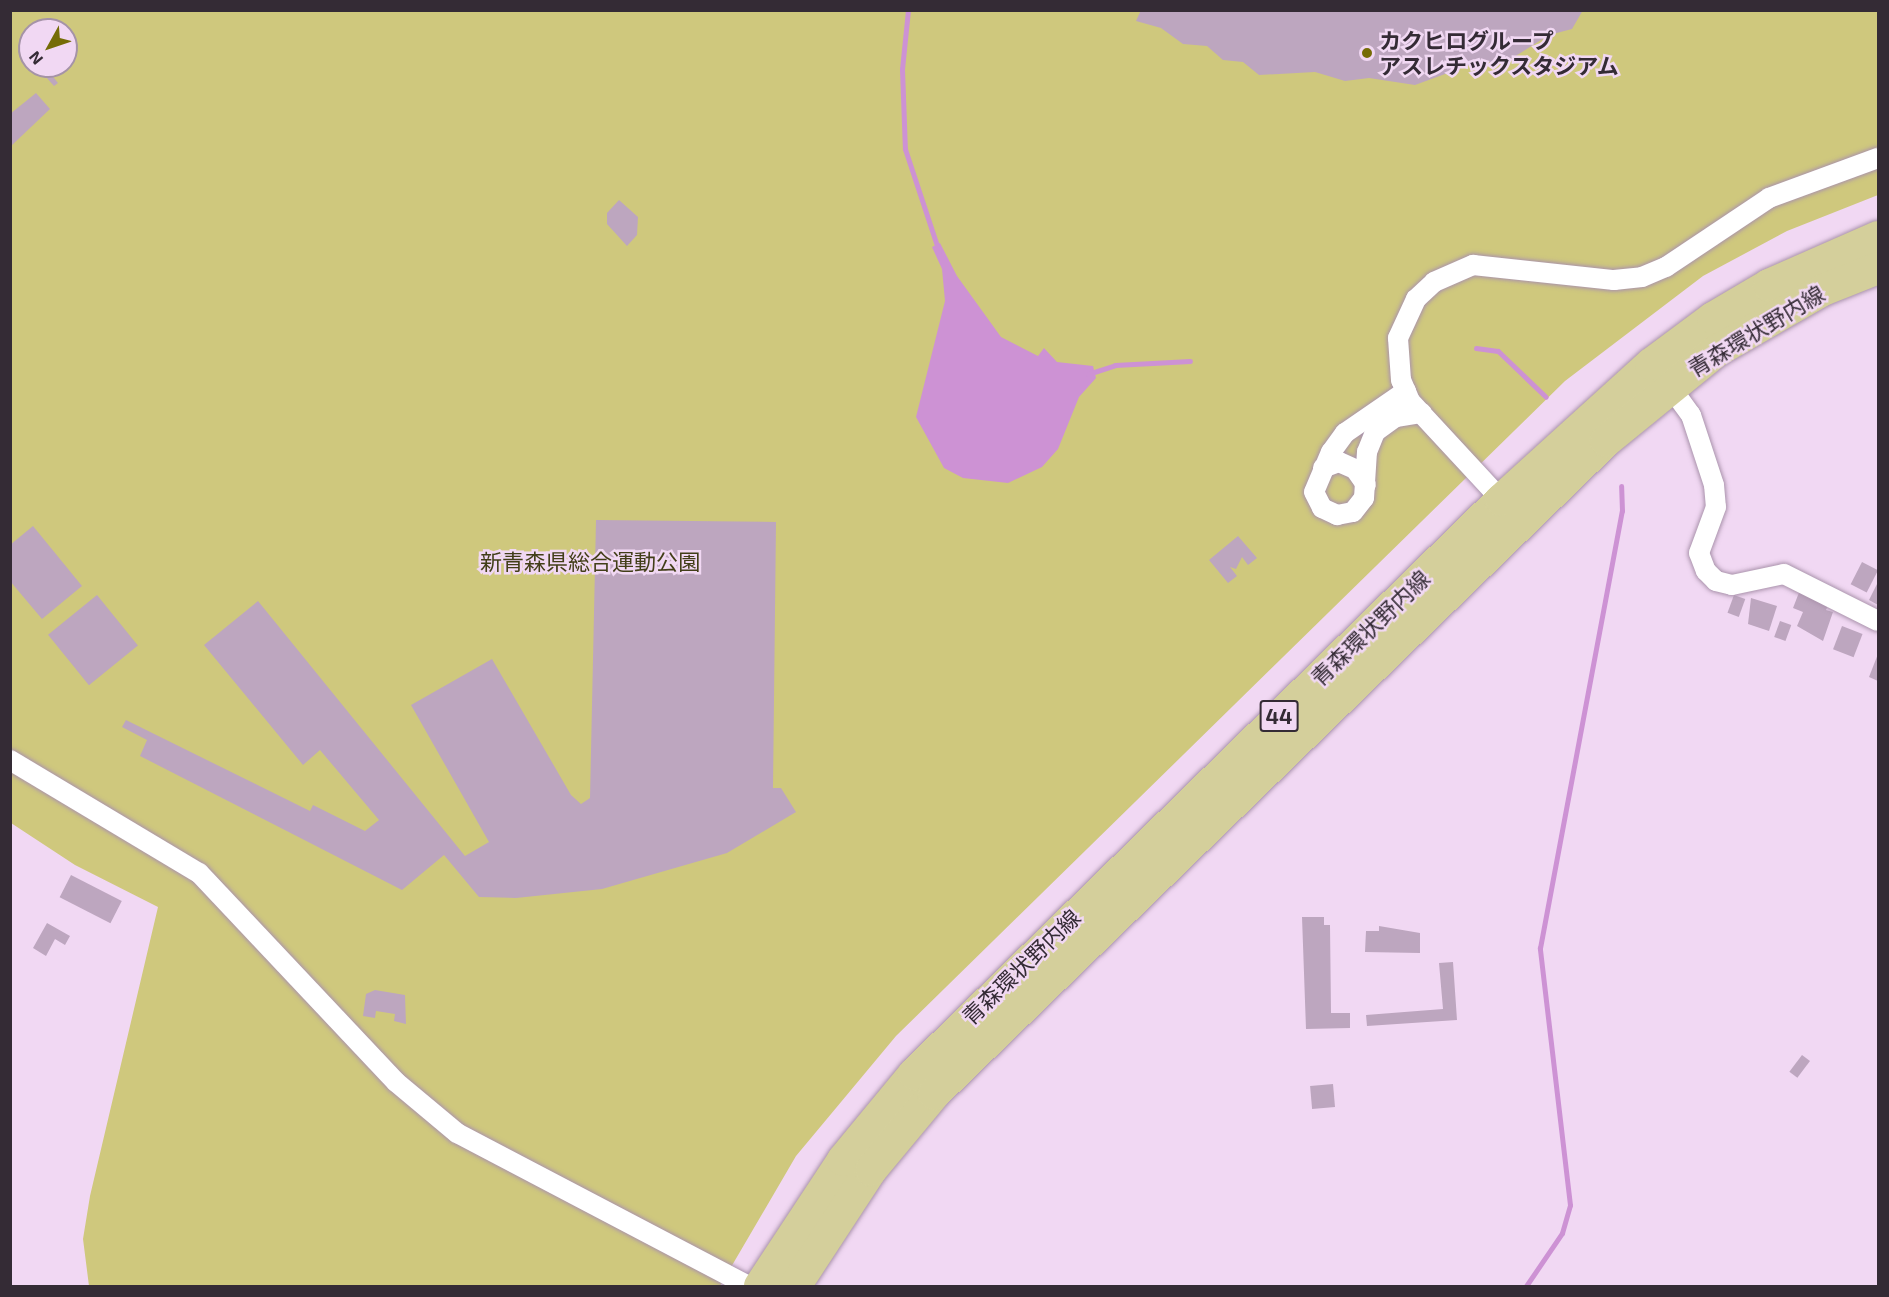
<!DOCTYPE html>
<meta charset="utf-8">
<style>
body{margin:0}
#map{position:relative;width:1889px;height:1297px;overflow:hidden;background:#f1d8f3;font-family:"Exo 2","Noto Sans JP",sans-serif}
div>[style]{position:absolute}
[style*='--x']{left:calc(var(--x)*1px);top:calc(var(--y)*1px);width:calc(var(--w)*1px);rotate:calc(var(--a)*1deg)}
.green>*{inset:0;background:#cfc87d}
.water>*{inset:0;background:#cd92d4}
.stream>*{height:5px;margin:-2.5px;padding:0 2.5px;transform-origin:2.5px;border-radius:2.5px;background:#cd92d4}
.building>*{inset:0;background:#bda6bf;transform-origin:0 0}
.roads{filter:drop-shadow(0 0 2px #aa93ac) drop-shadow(0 0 2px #aa93ac)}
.street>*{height:20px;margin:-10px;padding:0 10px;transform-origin:10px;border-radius:10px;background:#fff}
.primary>*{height:32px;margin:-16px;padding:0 16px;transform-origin:16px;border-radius:16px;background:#d4cf9b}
.dots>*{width:16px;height:16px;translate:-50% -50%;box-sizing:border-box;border:3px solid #f1d8f3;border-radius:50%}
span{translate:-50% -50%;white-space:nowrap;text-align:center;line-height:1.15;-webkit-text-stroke:5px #f1d8f3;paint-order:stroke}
.shield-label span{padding:2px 4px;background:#f1d8f3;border:2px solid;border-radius:4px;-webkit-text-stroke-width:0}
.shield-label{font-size:21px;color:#342b35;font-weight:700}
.poi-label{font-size:22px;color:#342b35;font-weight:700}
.left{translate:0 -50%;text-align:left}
.street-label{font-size:22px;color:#342b35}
.park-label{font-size:22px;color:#423e18}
.frame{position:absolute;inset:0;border:12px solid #342b35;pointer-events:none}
.north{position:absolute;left:18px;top:18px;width:60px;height:60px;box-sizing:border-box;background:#f1d8f3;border:2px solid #a593a7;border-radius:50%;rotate:230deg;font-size:16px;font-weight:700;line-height:24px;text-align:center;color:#342b35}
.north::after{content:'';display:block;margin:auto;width:21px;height:27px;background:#756c06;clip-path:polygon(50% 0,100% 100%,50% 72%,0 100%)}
</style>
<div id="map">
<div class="green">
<i style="clip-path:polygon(evenodd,10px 11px,1878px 11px,1878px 195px,1787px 231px,1703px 276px,1565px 381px,896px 1036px,796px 1156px,720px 1286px,89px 1286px,83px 1239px,90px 1196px,158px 907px,75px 865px,11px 823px,10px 11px,30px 30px,66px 30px,66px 66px,30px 66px,30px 30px)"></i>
</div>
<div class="water">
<i style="clip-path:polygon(940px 243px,957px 276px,1001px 337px,1038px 356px,1044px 348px,1057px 362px,1093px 366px,1096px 378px,1079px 397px,1058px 449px,1042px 467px,1008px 483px,963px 478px,944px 468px,916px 417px,945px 301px,942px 269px,932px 247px)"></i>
</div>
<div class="stream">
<i style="--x:908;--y:10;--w:59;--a:95.8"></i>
<i style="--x:902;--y:69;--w:80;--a:87.9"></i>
<i style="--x:905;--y:149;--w:108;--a:71.7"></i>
<i style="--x:1476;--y:348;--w:22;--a:8"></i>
<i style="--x:1498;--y:351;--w:66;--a:43.8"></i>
<i style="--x:1088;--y:374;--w:28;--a:-18"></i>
<i style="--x:1115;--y:365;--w:75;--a:-3.1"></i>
<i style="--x:1526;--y:1286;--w:64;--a:-55.8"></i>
<i style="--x:1562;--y:1233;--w:29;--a:-74"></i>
<i style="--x:1570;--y:1205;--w:259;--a:-96.7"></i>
<i style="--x:1540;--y:948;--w:445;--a:-79.4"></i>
<i style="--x:1622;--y:511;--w:25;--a:-92"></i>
</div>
<div class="building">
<i style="clip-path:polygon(1141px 10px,1583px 10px,1572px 29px,1549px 35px,1506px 62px,1478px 62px,1415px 85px,1369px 78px,1345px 81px,1315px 72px,1259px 75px,1243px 62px,1223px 60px,1207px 46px,1183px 44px,1161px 28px,1136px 21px)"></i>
<i style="clip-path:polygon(50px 73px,58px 83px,54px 86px,46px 77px)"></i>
<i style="clip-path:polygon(36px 93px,50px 109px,10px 147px,10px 114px)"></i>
<i style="clip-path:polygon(619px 200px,638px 217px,637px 235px,627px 246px,607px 224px,607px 213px)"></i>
<i style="clip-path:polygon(596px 520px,776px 522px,773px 788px,781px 788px,796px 812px,727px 853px,602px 889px,516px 898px,479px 897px,444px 855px,402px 890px,140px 756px,147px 740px,122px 727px,126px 720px,310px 811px,313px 805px,365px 831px,379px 820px,320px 750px,303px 765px,204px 645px,258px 601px,465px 856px,489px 842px,411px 705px,492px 659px,571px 795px,581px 804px,590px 798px)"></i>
<i style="clip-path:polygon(33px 526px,82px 586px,42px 619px,10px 581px,10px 545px)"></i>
<i style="clip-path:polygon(1238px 536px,1257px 558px,1248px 565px,1242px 557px,1236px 569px,1230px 567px,1237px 576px,1228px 583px,1209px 560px)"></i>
<i style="left:1862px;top:562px;width:18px;height:25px;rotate:27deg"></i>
<i style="clip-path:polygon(1878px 582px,1878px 605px,1869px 600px)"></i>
<i style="clip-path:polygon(1800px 590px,1830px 601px,1826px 610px,1833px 612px,1823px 641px,1797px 626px,1803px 612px,1793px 608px)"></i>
<i style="left:97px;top:595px;width:65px;height:63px;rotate:51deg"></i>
<i style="left:1734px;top:595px;width:12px;height:19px;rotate:20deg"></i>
<i style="clip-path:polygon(1751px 598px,1777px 606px,1769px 631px,1748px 624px)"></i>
<i style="left:1780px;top:621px;width:12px;height:17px;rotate:20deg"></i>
<i style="left:1842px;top:626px;width:22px;height:25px;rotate:21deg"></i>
<i style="clip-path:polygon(1878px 654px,1878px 681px,1869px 677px)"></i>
<i style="left:71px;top:875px;width:57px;height:25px;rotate:27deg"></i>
<i style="clip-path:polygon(1302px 917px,1324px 917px,1324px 925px,1330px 925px,1331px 1013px,1350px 1013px,1350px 1028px,1306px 1029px)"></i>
<i style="clip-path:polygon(47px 923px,70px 936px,65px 945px,55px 939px,46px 956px,33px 948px)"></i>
<i style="clip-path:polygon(1379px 926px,1420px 933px,1420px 953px,1365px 952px,1366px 931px,1379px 931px)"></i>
<i style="clip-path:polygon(1453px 962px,1457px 1020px,1367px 1026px,1366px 1015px,1443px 1009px,1439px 963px)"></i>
<i style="clip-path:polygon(375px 990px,405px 995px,406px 1024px,394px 1021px,395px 1014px,376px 1011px,375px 1018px,363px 1016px,366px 994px)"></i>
<i style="left:1802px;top:1055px;width:10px;height:21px;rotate:37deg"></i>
<i style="left:1333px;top:1084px;width:23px;height:23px;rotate:85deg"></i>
</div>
<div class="roads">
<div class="street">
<i style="--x:1669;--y:385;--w:37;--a:54"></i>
<i style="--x:1691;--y:415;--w:74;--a:71.8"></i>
<i style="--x:1714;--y:485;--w:22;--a:85"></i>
<i style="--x:1716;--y:507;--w:49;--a:110.3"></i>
<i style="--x:1699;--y:553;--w:19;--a:69"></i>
<i style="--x:1706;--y:571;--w:14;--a:45"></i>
<i style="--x:1716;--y:581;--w:16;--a:14"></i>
<i style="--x:1732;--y:585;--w:53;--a:-11.9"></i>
<i style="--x:1784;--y:574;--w:105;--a:26.6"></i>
<i style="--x:1406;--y:391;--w:74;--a:145.5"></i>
<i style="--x:1345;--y:433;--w:24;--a:126"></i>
<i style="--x:1331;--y:452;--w:43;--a:113"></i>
<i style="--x:1314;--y:492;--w:18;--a:63"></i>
<i style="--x:1322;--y:508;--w:17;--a:25"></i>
<i style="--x:1337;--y:515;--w:16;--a:-11"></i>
<i style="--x:1353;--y:512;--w:18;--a:-52"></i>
<i style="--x:1364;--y:498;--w:46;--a:-86.3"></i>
<i style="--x:1367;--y:452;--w:22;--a:-68"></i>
<i style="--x:1375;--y:432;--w:26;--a:-36"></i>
<i style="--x:1396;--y:417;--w:26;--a:-9"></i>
<i style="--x:1323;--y:468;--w:17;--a:-21"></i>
<i style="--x:1339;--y:462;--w:17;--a:24"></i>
<i style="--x:1355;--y:469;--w:19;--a:55"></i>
<i style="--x:1508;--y:507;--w:144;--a:-132.8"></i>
<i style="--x:1410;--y:401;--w:23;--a:-113"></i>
<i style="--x:1401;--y:380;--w:42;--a:-94.1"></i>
<i style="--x:1398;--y:338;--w:43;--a:-65.2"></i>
<i style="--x:1416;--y:299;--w:25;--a:-43"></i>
<i style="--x:1434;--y:282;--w:43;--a:-23.6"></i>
<i style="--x:1473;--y:265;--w:142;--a:6.1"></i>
<i style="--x:1614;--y:280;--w:28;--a:-6"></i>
<i style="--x:1642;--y:277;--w:26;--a:-23"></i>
<i style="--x:1666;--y:267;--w:124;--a:-33.8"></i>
<i style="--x:1769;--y:198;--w:116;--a:-20.2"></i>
<i style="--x:10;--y:760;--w:220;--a:30.9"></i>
<i style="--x:199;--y:873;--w:287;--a:46.7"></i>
<i style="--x:396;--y:1082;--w:80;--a:39.9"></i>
<i style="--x:457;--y:1133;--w:329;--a:27.7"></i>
</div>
<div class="primary">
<i style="--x:760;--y:1286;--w:151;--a:-56.6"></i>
<i style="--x:843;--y:1160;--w:112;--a:-50.5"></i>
<i style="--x:914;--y:1074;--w:821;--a:-44.36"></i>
<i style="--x:1501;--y:500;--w:202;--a:-42.2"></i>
<i style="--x:1651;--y:364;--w:77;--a:-36.6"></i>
<i style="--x:1713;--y:318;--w:65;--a:-30.5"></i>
<i style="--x:1769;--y:285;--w:119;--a:-23.8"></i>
<i style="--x:795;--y:1286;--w:139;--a:-56.8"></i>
<i style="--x:871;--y:1170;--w:99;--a:-50.3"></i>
<i style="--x:934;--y:1094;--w:937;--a:-44.18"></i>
<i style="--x:1606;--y:441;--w:141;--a:-39.2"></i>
<i style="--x:1715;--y:352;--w:125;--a:-29.9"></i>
<i style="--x:1823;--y:290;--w:59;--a:-21.8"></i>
</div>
</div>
<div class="dots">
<i style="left:1367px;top:53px;background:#756c06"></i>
</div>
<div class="shield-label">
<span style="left:1279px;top:716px">44</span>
</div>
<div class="poi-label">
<span class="left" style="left:1379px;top:53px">カクヒログループ<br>アスレチックスタジアム</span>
</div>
<div class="street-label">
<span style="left:1756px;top:331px;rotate:-31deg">青森環状野内線</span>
<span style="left:1370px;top:628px;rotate:-44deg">青森環状野内線</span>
<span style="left:1021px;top:967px;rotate:-44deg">青森環状野内線</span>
</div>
<div class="park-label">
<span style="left:590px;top:562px">新青森県総合運動公園</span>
</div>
<div class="frame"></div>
<div class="north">N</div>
</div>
